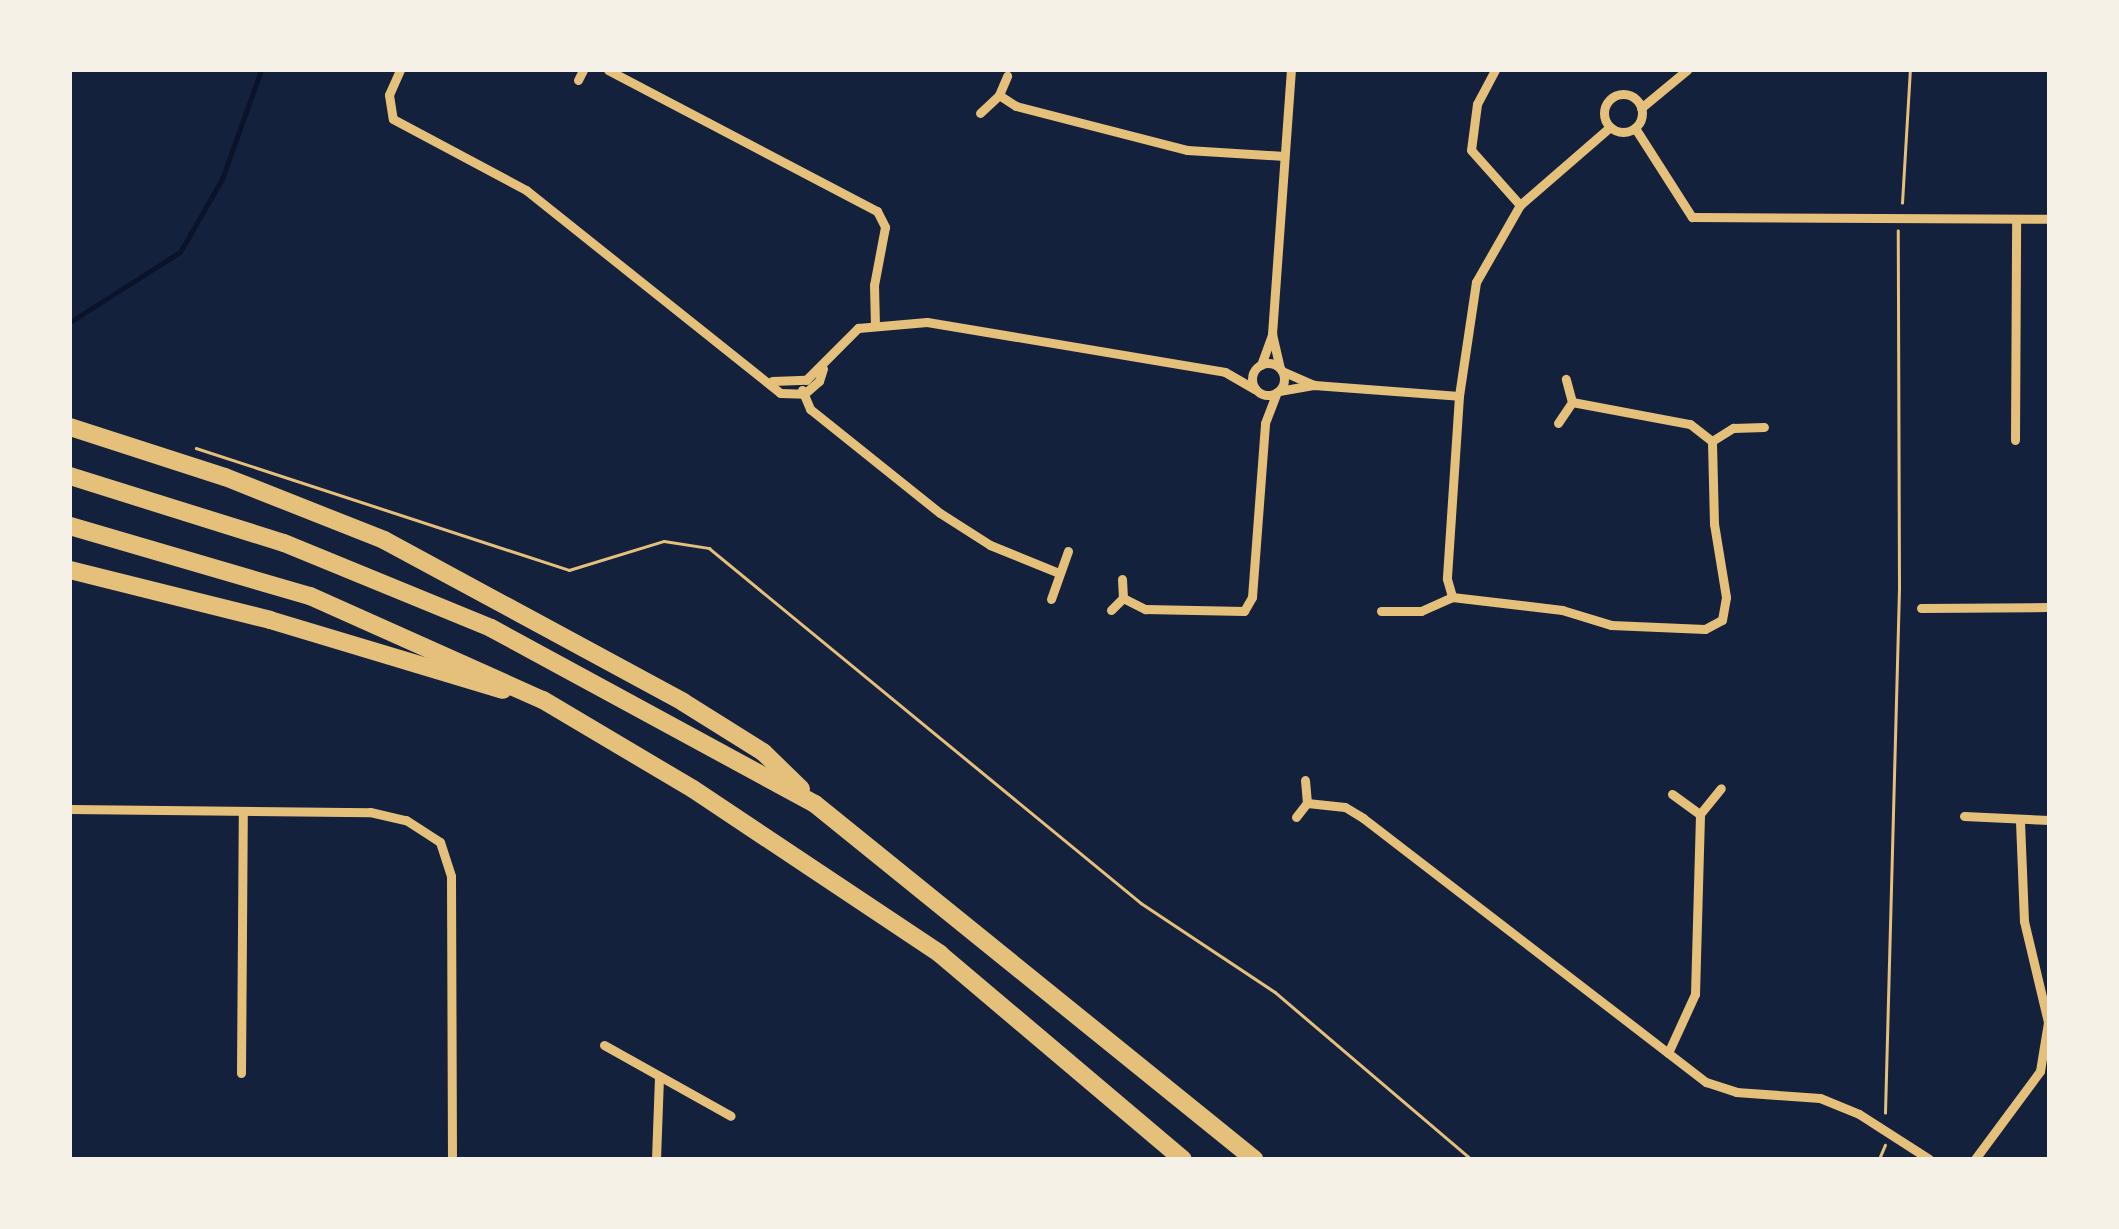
<!DOCTYPE html>
<style>
body{margin:0}
#map{position:relative;width:2119px;height:1229px;overflow:hidden;background:#14213d;font-family:"Space Grotesk",sans-serif}
div>[style]{position:absolute}
[style*='--x']{left:calc(var(--x)*1px);top:calc(var(--y)*1px);width:calc(var(--w)*1px);rotate:calc(var(--a)*1deg)}
.stream>*{height:5px;margin:-2.5px;padding:0 2.5px;transform-origin:2.5px;border-radius:2.5px;background:#0b132b}
.path>*{height:2.5px;margin:-1.25px;padding:0 1.25px;transform-origin:1.25px;border-radius:1.25px;background:#e5c07b}
.minor>*{height:9px;margin:-4.5px;padding:0 4.5px;transform-origin:4.5px;border-radius:4.5px;background:#e5c07b}
.minor>.ring{margin:-4.5px;padding:0;box-sizing:content-box;background:none;border:9px solid #e5c07b;border-radius:50%}
.motorway>*{height:18px;margin:-9px;padding:0 9px;transform-origin:9px;border-radius:9px;background:#e5c07b}
span{translate:-50% -50%;white-space:nowrap;text-align:center;line-height:1.15;-webkit-text-stroke:8px #f6f1e7;paint-order:stroke}
.frame{position:absolute;inset:0;border:72px solid #f6f1e7;pointer-events:none}
</style>
<div id="map">
<div class="stream">
<i style="--x:70;--y:322;--w:130;--a:-32.5"></i>
<i style="--x:180;--y:252;--w:84;--a:-60.1"></i>
<i style="--x:222;--y:179;--w:116;--a:-70.3"></i>
</div>
<div class="path">
<i style="--x:1902;--y:203;--w:133;--a:-86.6"></i>
<i style="--x:196;--y:448;--w:392;--a:18.1"></i>
<i style="--x:569;--y:570;--w:99;--a:-17"></i>
<i style="--x:664;--y:541;--w:46;--a:8.8"></i>
<i style="--x:709;--y:548;--w:559;--a:39.41"></i>
<i style="--x:1141;--y:903;--w:161;--a:33.6"></i>
<i style="--x:1275;--y:992;--w:257;--a:40.4"></i>
<i style="--x:1885;--y:1113;--w:525;--a:-88.47"></i>
<i style="--x:1899;--y:588;--w:357;--a:-90.2"></i>
<i style="--x:1879;--y:1159;--w:15;--a:-67"></i>
</div>
<div class="minor">
<i style="--x:400;--y:70;--w:27;--a:114"></i>
<i style="--x:389;--y:95;--w:24;--a:81"></i>
<i style="--x:393;--y:119;--w:151;--a:28.1"></i>
<i style="--x:526;--y:190;--w:325;--a:38.6"></i>
<i style="--x:780;--y:393;--w:24;--a:2"></i>
<i style="--x:804;--y:394;--w:20;--a:-41"></i>
<i style="--x:819;--y:381;--w:13;--a:-72"></i>
<i style="--x:608;--y:70;--w:304;--a:27.7"></i>
<i style="--x:877;--y:211;--w:18;--a:63"></i>
<i style="--x:885;--y:227;--w:59;--a:100.7"></i>
<i style="--x:874;--y:285;--w:40;--a:88.6"></i>
<i style="--x:1495;--y:70;--w:38;--a:118"></i>
<i style="--x:1477;--y:104;--w:46;--a:97.4"></i>
<i style="--x:1471;--y:150;--w:74;--a:48.3"></i>
<i style="--x:578;--y:80;--w:11;--a:-63"></i>
<i class="ring" style="left:1604px;top:94px;width:29px;height:29px"></i>
<i style="--x:999;--y:95;--w:20;--a:33"></i>
<i style="--x:1016;--y:106;--w:177;--a:14.4"></i>
<i style="--x:1187;--y:150;--w:97;--a:3.5"></i>
<i style="--x:1641;--y:108;--w:60;--a:-39.6"></i>
<i style="--x:980;--y:113;--w:26;--a:-43"></i>
<i style="--x:999;--y:95;--w:21;--a:-67"></i>
<i style="--x:1610;--y:127;--w:119;--a:139.1"></i>
<i style="--x:1520;--y:205;--w:89;--a:119.7"></i>
<i style="--x:1476;--y:282;--w:115;--a:98.5"></i>
<i style="--x:1459;--y:396;--w:183;--a:93.8"></i>
<i style="--x:1447;--y:579;--w:19;--a:74"></i>
<i style="--x:1452;--y:597;--w:111;--a:6.7"></i>
<i style="--x:1562;--y:610;--w:51;--a:17"></i>
<i style="--x:1611;--y:625;--w:94;--a:2.4"></i>
<i style="--x:1705;--y:629;--w:19;--a:-28"></i>
<i style="--x:1722;--y:620;--w:23;--a:-80"></i>
<i style="--x:1726;--y:597;--w:74;--a:-99.3"></i>
<i style="--x:1714;--y:524;--w:83;--a:-91.4"></i>
<i style="--x:1635;--y:128;--w:106;--a:57.4"></i>
<i style="--x:1692;--y:217;--w:357;--a:0.3"></i>
<i style="--x:1272;--y:334;--w:35;--a:77"></i>
<i class="ring" style="left:1252px;top:363px;width:23px;height:23px"></i>
<i style="--x:1261;--y:365;--w:33;--a:-70"></i>
<i style="--x:1272;--y:334;--w:265;--a:-85.9"></i>
<i style="--x:1282;--y:371;--w:35;--a:24"></i>
<i style="--x:772;--y:381;--w:34;--a:-2"></i>
<i style="--x:806;--y:380;--w:74;--a:-45"></i>
<i style="--x:858;--y:328;--w:69;--a:-5"></i>
<i style="--x:927;--y:322;--w:302;--a:9.5"></i>
<i style="--x:1225;--y:372;--w:34;--a:30"></i>
<i style="--x:802;--y:390;--w:21;--a:67"></i>
<i style="--x:810;--y:409;--w:166;--a:38.7"></i>
<i style="--x:940;--y:513;--w:59;--a:32.6"></i>
<i style="--x:990;--y:545;--w:74;--a:22.1"></i>
<i style="--x:1279;--y:391;--w:36;--a:-10"></i>
<i style="--x:1314;--y:385;--w:145;--a:4.3"></i>
<i style="--x:1572;--y:402;--w:120;--a:10.6"></i>
<i style="--x:1690;--y:424;--w:28;--a:38"></i>
<i style="--x:1558;--y:423;--w:25;--a:-56"></i>
<i style="--x:1572;--y:402;--w:24;--a:-105"></i>
<i style="--x:2015;--y:440;--w:220;--a:-89.7"></i>
<i style="--x:1712;--y:441;--w:25;--a:-32"></i>
<i style="--x:1733;--y:428;--w:31;--a:-2"></i>
<i style="--x:1123;--y:598;--w:25;--a:27"></i>
<i style="--x:1145;--y:609;--w:99;--a:1.2"></i>
<i style="--x:1244;--y:611;--w:16;--a:-60"></i>
<i style="--x:1252;--y:597;--w:174;--a:-85.7"></i>
<i style="--x:1265;--y:423;--w:33;--a:-69"></i>
<i style="--x:1051;--y:599;--w:51;--a:-70.5"></i>
<i style="--x:1921;--y:608;--w:128;--a:-0.4"></i>
<i style="--x:1111;--y:610;--w:17;--a:-45"></i>
<i style="--x:1123;--y:598;--w:19;--a:-93"></i>
<i style="--x:1381;--y:611;--w:40;--a:0"></i>
<i style="--x:1421;--y:611;--w:34;--a:-24"></i>
<i style="--x:1672;--y:794;--w:34;--a:36"></i>
<i style="--x:1700;--y:814;--w:33;--a:-51"></i>
<i style="--x:1307;--y:803;--w:38;--a:6"></i>
<i style="--x:1345;--y:807;--w:21;--a:31"></i>
<i style="--x:1363;--y:818;--w:433;--a:37.6"></i>
<i style="--x:1706;--y:1082;--w:32;--a:18"></i>
<i style="--x:1736;--y:1092;--w:84;--a:4.1"></i>
<i style="--x:1820;--y:1098;--w:42;--a:22.3"></i>
<i style="--x:1859;--y:1114;--w:83;--a:32.7"></i>
<i style="--x:70;--y:809;--w:300;--a:0.6"></i>
<i style="--x:370;--y:812;--w:37;--a:13"></i>
<i style="--x:406;--y:820;--w:40;--a:32.9"></i>
<i style="--x:440;--y:842;--w:36;--a:72"></i>
<i style="--x:451;--y:876;--w:283;--a:89.8"></i>
<i style="--x:1964;--y:816;--w:85;--a:2.7"></i>
<i style="--x:1296;--y:817;--w:18;--a:-52"></i>
<i style="--x:1307;--y:803;--w:23;--a:-95"></i>
<i style="--x:604;--y:1045;--w:145;--a:29.2"></i>
<i style="--x:1668;--y:1053;--w:65;--a:-65.4"></i>
<i style="--x:1695;--y:994;--w:180;--a:-88.4"></i>
<i style="--x:241;--y:1073;--w:262;--a:-89.6"></i>
<i style="--x:656;--y:1159;--w:83;--a:-87.9"></i>
<i style="--x:1975;--y:1159;--w:109;--a:-53.5"></i>
<i style="--x:2040;--y:1071;--w:50;--a:-80.7"></i>
<i style="--x:2048;--y:1022;--w:104;--a:-103.4"></i>
<i style="--x:2024;--y:921;--w:101;--a:-92.3"></i>
</div>
<div class="motorway">
<i style="--x:70;--y:427;--w:163;--a:17.9"></i>
<i style="--x:225;--y:477;--w:171;--a:21.6"></i>
<i style="--x:384;--y:540;--w:340;--a:28.4"></i>
<i style="--x:683;--y:702;--w:94;--a:32"></i>
<i style="--x:763;--y:752;--w:53;--a:44.2"></i>
<i style="--x:70;--y:476;--w:224;--a:17.4"></i>
<i style="--x:284;--y:543;--w:224;--a:22.3"></i>
<i style="--x:491;--y:628;--w:369;--a:28.5"></i>
<i style="--x:815;--y:804;--w:565;--a:38.96"></i>
<i style="--x:70;--y:526;--w:250;--a:16.3"></i>
<i style="--x:310;--y:596;--w:255;--a:24.1"></i>
<i style="--x:543;--y:700;--w:174;--a:30.7"></i>
<i style="--x:693;--y:789;--w:297;--a:33.7"></i>
<i style="--x:940;--y:954;--w:318;--a:40.2"></i>
<i style="--x:70;--y:570;--w:206;--a:14"></i>
<i style="--x:270;--y:620;--w:243;--a:16.7"></i>
</div>
<div class="frame"></div>
</div>
